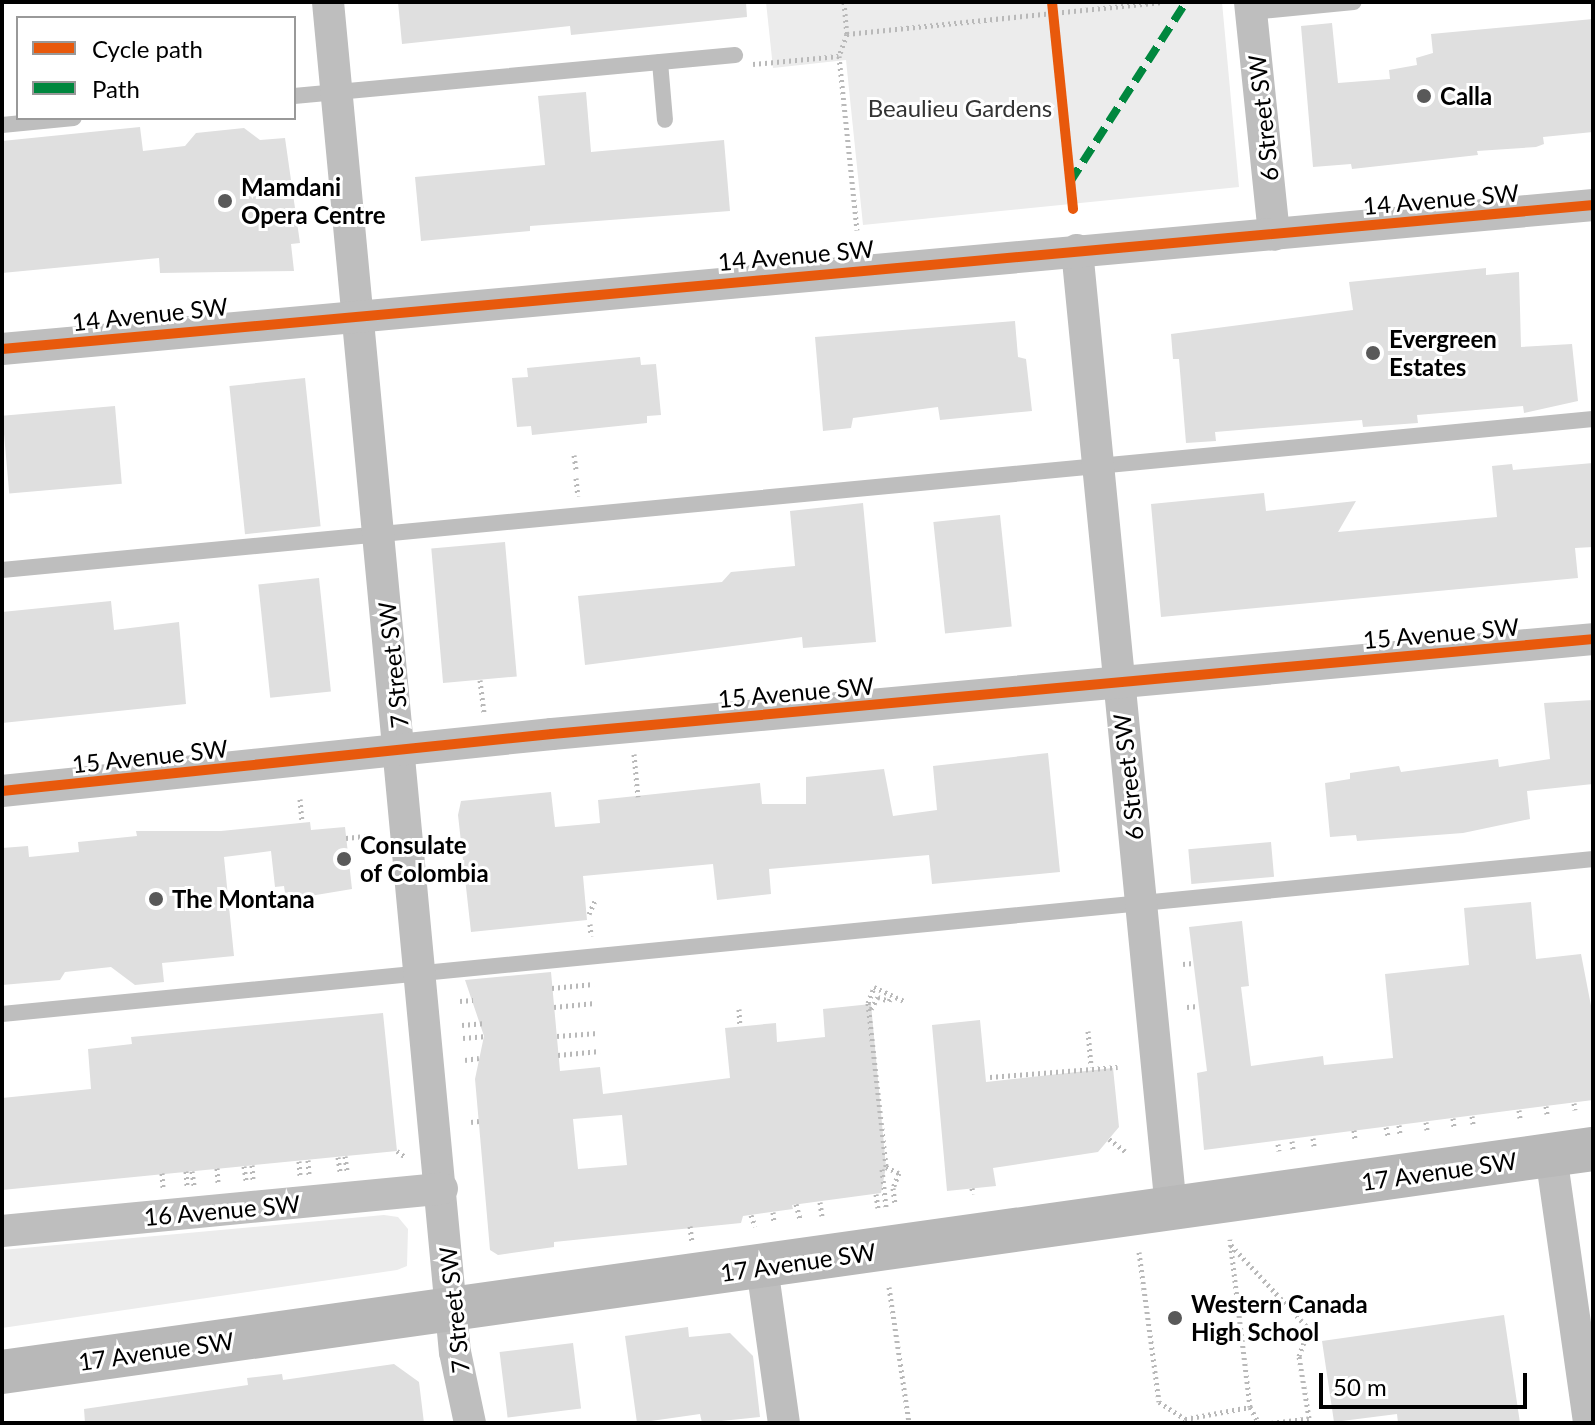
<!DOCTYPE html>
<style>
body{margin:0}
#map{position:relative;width:1595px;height:1425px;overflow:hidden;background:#fff;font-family:Lato,sans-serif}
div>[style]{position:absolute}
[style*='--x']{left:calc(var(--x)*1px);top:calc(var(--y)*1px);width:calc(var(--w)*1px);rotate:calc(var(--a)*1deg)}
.green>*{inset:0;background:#ececec}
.building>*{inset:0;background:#dfdfdf;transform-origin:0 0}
.path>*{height:5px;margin-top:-2.5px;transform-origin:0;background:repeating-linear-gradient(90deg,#b9b9b9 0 2px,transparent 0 6px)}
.lane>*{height:16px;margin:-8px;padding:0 8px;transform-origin:8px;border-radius:8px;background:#bebebe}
.street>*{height:32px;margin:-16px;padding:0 16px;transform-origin:16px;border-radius:16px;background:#bebebe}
.secondary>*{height:44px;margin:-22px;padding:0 22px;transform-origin:22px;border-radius:22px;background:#b8b8b8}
.path-bridge>*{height:5px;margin-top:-2.5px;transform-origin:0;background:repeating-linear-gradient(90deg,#b9b9b9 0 2px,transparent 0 6px)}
.quiet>*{height:8px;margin-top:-4px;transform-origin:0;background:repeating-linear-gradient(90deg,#00873e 0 16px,transparent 0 24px)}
.cycleway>*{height:10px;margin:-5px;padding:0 5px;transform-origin:5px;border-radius:5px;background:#e8590c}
.dots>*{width:22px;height:22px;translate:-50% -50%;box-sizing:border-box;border:4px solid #fff;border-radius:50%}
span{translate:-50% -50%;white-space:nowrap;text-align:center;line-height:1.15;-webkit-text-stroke:6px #fff;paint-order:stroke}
.poi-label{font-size:24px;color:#000;font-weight:700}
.left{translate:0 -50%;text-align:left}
.park-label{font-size:24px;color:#333}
.street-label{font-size:24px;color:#000}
.frame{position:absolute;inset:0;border:4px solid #000;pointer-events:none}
.legend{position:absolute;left:16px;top:16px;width:280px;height:104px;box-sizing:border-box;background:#fff;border:2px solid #999;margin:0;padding:10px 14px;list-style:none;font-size:24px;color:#000}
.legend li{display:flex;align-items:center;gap:16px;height:40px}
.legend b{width:40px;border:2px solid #999}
.scale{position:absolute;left:1319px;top:1373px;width:208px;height:36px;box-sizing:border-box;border:4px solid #000;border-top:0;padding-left:10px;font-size:24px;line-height:28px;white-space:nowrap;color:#000;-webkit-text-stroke:6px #fff;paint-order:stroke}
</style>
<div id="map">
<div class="green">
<i style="clip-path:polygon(766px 2px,1222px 2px,1239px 187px,863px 225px,846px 60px,773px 68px)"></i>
<i style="clip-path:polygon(384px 1215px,398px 1217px,408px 1229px,407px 1266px,397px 1270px,2px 1328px,2px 1250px)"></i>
</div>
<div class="building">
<i style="clip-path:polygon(398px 2px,746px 2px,747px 17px,571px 35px,570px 26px,402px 44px)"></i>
<i style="clip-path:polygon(1593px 19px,1593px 132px,1543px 137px,1544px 144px,1536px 147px,1477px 151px,1478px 155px,1352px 169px,1351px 164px,1313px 167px,1301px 26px,1332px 23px,1338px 83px,1390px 79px,1389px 70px,1417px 65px,1416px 58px,1433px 53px,1431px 34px)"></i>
<i style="clip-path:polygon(586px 92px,591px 152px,724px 140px,730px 211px,530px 226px,530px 231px,421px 241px,415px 177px,545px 165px,538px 96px)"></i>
<i style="clip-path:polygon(140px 127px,143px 151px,185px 146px,196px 133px,244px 128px,260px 140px,285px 138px,300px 243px,291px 244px,294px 271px,160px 273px,159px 258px,2px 273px,2px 141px)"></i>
<i style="clip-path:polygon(1486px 268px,1486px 275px,1519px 272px,1521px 347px,1572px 344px,1578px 401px,1524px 413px,1523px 406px,1417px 415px,1418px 423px,1363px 427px,1362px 420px,1215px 432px,1216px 441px,1186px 443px,1179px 359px,1173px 359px,1171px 334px,1353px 310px,1349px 282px)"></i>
<i style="clip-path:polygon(1015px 321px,1018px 357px,1026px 359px,1032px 411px,940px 420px,938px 407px,853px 418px,851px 428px,823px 431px,815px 337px)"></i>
<i style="clip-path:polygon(640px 357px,641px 365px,656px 364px,661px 415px,647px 416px,647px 423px,532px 435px,531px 426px,517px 427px,512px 378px,528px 377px,527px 368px)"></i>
<i style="left:305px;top:378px;width:149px;height:76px;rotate:84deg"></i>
<i style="left:115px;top:406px;width:78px;height:113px;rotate:85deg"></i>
<i style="clip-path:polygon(1593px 463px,1593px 547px,1575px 548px,1578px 578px,1161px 617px,1151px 504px,1264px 493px,1266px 511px,1356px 501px,1338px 532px,1497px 517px,1492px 466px,1512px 464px,1513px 470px)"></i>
<i style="clip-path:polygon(863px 503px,876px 642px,803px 648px,802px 637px,585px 665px,578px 596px,722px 582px,731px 572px,795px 566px,790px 511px)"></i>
<i style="left:1000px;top:515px;width:112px;height:67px;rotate:84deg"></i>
<i style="left:505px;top:542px;width:135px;height:74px;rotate:85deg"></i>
<i style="left:319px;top:578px;width:114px;height:61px;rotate:84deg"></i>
<i style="clip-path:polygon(111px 601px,114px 630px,179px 622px,186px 704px,2px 723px,2px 612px)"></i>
<i style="clip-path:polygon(1593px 700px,1593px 784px,1527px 791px,1530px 819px,1463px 833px,1357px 841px,1356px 835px,1330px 837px,1325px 783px,1350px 779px,1350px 773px,1399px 766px,1401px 772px,1498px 759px,1499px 767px,1550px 759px,1544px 703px)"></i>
<i style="clip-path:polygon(1048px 753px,1060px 872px,932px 884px,929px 855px,769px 869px,771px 894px,717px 900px,713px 864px,583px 876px,587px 920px,471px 932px,458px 815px,461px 801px,551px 792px,555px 827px,600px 823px,598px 800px,760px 783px,762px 804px,806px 804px,806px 777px,884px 769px,893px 816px,937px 810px,933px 766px)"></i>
<i style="clip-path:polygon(310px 822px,311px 830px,345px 827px,352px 889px,286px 900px,284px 886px,275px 887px,271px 851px,224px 857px,234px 956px,162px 963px,164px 982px,135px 985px,111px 967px,65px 972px,60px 980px,2px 985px,2px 848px,28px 846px,29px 857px,79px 852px,78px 842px,137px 836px,136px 831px,221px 831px)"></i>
<i style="left:1271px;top:842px;width:35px;height:83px;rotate:85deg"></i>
<i style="clip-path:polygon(1531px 902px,1536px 959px,1581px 954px,1593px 1016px,1593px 1100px,1204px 1150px,1197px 1073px,1207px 1071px,1189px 927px,1242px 921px,1249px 986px,1241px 987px,1251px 1066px,1323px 1056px,1324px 1065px,1393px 1058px,1385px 974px,1469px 965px,1464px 908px)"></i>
<i style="clip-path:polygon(evenodd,551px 972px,560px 1071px,600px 1067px,603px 1094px,730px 1078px,725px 1028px,776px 1023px,777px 1042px,825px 1037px,823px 1009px,871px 1004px,886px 1167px,881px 1193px,792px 1205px,793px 1209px,743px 1216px,741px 1223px,554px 1242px,554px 1247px,498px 1255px,490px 1250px,475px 1079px,484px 1036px,465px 980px,551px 972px,622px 1115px,627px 1165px,578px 1169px,573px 1119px,622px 1115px)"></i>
<i style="clip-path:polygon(383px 1013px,397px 1151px,2px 1190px,2px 1098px,91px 1089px,88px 1049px,132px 1044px,131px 1037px)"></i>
<i style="clip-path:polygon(980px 1020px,986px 1082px,1113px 1068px,1119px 1127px,1098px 1152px,993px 1168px,996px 1186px,947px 1191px,932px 1025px)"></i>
<i style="clip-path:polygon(1504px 1315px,1520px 1423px,1398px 1423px,1397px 1414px,1334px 1422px,1322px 1341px)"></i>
<i style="clip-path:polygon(688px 1327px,689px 1337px,730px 1333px,753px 1356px,760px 1417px,702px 1423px,700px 1414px,637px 1423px,625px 1336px)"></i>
<i style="left:573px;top:1343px;width:66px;height:74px;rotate:83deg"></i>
<i style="clip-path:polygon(394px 1364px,419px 1382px,424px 1423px,85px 1423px,84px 1409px,248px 1385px,247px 1378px,282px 1374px,283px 1380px)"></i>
</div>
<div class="path">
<i style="--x:844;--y:2;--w:32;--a:85"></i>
<i style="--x:847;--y:34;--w:23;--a:110"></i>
<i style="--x:839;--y:56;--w:175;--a:84.1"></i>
<i style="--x:1052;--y:2;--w:208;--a:84.2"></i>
<i style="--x:847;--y:34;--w:315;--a:-5.8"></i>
<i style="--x:753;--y:64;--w:86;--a:-5.3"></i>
<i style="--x:574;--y:455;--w:15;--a:82"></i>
<i style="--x:576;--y:478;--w:18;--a:84"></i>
<i style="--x:480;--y:680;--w:35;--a:83"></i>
<i style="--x:634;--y:754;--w:43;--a:84.7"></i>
<i style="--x:300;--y:799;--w:23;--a:85"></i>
<i style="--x:346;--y:838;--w:27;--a:-6"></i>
<i style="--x:589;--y:914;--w:17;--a:-66"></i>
<i style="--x:590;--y:924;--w:12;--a:85"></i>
<i style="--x:1183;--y:964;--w:10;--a:-6"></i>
<i style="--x:552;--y:988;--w:42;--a:-5.4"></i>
<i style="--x:460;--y:1001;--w:13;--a:-4"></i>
<i style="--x:868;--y:1003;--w:17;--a:-69"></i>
<i style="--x:874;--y:987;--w:35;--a:25"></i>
<i style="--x:554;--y:1007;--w:41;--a:-5.6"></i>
<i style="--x:1187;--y:1007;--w:11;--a:-5"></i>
<i style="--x:739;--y:1009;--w:17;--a:87"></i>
<i style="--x:871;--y:1009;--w:14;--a:-60"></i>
<i style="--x:878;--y:997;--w:12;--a:20"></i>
<i style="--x:889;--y:1001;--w:6;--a:-59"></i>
<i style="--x:462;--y:1025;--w:21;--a:-5"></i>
<i style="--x:1088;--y:1031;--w:36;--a:85"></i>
<i style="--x:557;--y:1036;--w:41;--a:-4.2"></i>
<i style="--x:463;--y:1038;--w:21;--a:-5"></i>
<i style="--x:558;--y:1055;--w:42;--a:-5.4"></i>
<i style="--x:465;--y:1060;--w:14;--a:-8"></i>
<i style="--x:990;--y:1077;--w:128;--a:-4.5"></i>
<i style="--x:1574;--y:1103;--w:7;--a:82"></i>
<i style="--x:1546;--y:1106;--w:8;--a:83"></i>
<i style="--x:1519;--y:1110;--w:8;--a:83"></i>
<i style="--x:1472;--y:1116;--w:8;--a:83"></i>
<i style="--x:1453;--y:1118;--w:9;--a:84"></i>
<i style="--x:471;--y:1122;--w:8;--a:-7"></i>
<i style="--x:1426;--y:1122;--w:8;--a:83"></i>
<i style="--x:1399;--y:1125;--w:9;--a:84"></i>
<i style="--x:1386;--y:1127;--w:9;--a:77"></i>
<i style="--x:1354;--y:1130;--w:10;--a:84"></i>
<i style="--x:1313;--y:1138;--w:8;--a:83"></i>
<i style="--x:1109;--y:1139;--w:21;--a:37"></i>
<i style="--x:1292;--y:1141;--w:8;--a:83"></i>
<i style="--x:1278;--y:1144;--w:7;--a:82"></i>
<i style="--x:397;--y:1151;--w:9;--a:36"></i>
<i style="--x:345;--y:1156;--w:15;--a:82"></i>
<i style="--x:338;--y:1157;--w:15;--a:82"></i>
<i style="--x:308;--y:1160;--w:15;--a:86"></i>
<i style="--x:299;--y:1161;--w:15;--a:86"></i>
<i style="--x:252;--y:1165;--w:15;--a:86"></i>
<i style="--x:244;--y:1166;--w:15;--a:82"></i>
<i style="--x:886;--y:1167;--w:14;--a:25"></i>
<i style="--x:899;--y:1173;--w:16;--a:112"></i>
<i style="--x:893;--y:1188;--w:17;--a:83"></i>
<i style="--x:217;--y:1168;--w:15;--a:86"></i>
<i style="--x:882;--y:1169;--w:38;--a:84"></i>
<i style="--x:186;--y:1171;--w:15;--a:86"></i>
<i style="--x:192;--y:1171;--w:15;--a:82"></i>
<i style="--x:162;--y:1173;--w:15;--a:86"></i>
<i style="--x:972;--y:1188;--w:6;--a:81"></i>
<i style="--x:876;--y:1194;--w:14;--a:82"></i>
<i style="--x:820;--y:1202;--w:14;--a:82"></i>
<i style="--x:796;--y:1204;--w:16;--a:75"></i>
<i style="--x:773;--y:1212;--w:11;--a:85"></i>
<i style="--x:751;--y:1215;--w:12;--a:70"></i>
<i style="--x:690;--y:1226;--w:17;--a:83"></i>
<i style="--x:1231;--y:1245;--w:115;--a:47.1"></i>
<i style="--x:1139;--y:1252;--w:151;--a:82.4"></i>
<i style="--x:1159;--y:1402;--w:31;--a:33"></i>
<i style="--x:1185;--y:1419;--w:66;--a:-10.5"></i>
<i style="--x:1250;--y:1407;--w:169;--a:-96.8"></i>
<i style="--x:889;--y:1287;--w:137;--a:81.6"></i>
<i style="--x:1309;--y:1329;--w:11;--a:-10"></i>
<i style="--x:1250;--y:1407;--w:18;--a:61"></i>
<i style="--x:1271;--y:1423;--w:38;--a:-7"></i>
<i style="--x:1309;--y:1418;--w:63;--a:-99.2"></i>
<i style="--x:1299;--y:1356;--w:29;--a:-70"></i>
</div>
<div class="lane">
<i style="--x:1251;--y:12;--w:103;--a:-5.5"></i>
<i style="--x:660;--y:62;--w:58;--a:85.1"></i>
<i style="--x:294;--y:96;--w:443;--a:-5.3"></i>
<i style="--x:2;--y:125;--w:72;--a:-5.6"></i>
<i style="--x:2;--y:570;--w:1598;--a:-5.42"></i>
<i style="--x:2;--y:1014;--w:1599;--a:-5.56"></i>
</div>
<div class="street">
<i style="--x:328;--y:2;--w:1356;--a:84.63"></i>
<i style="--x:455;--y:1352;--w:73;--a:78.1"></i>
<i style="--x:1250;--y:2;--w:234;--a:84.1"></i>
<i style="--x:1077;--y:250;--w:963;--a:84.4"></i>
<i style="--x:2;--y:349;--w:1598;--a:-5.17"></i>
<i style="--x:2;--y:791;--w:553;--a:-5.92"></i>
<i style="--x:552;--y:734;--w:1045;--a:-5.21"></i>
<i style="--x:1551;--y:1155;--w:271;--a:81.9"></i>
<i style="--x:2;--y:1231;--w:442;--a:-5.5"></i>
<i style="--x:762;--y:1267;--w:158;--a:82"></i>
</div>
<div class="secondary">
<i style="--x:2;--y:1372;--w:1607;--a:-7.98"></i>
</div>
<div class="path-bridge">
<i style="--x:868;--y:1003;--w:165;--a:83.7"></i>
</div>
<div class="quiet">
<i style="--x:1070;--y:182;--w:214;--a:-57.2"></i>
</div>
<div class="cycleway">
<i style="--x:1052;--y:2;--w:208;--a:84.2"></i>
<i style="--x:2;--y:349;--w:1598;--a:-5.17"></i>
<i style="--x:2;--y:791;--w:553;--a:-5.92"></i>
<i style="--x:552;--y:734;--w:1045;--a:-5.21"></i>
</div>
<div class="dots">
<i style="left:1424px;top:96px;background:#595959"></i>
<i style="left:225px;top:201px;background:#595959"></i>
<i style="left:1373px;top:353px;background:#595959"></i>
<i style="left:344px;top:859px;background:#595959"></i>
<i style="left:156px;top:899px;background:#595959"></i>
<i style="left:1175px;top:1318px;background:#595959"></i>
</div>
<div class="poi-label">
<span class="left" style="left:1440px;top:96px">Calla</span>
<span class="left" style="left:241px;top:201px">Mamdani<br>Opera Centre</span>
<span class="left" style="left:1389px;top:353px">Evergreen<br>Estates</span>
<span class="left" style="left:360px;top:859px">Consulate<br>of Colombia</span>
<span class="left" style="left:172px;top:899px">The Montana</span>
<span class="left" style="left:1191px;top:1318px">Western Canada<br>High School</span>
</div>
<div class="park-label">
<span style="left:960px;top:108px">Beaulieu Gardens</span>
</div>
<div class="street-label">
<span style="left:1263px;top:118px;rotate:-96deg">6 Street SW</span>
<span style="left:1441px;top:199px;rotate:-5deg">14 Avenue SW</span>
<span style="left:796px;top:255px;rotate:-5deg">14 Avenue SW</span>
<span style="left:150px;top:314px;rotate:-6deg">14 Avenue SW</span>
<span style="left:1441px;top:633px;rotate:-5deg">15 Avenue SW</span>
<span style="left:393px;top:665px;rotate:-96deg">7 Street SW</span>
<span style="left:796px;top:692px;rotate:-5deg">15 Avenue SW</span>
<span style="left:150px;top:756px;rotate:-6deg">15 Avenue SW</span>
<span style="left:1128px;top:777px;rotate:-96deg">6 Street SW</span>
<span style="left:1439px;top:1171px;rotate:-8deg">17 Avenue SW</span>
<span style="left:222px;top:1210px;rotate:-5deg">16 Avenue SW</span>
<span style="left:798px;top:1262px;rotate:-8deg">17 Avenue SW</span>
<span style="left:454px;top:1310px;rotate:-96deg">7 Street SW</span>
<span style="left:156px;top:1351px;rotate:-8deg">17 Avenue SW</span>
</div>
<div class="frame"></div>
<ul class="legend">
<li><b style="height:10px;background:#e8590c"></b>Cycle path</li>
<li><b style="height:10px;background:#00873e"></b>Path</li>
</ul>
<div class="scale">50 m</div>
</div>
